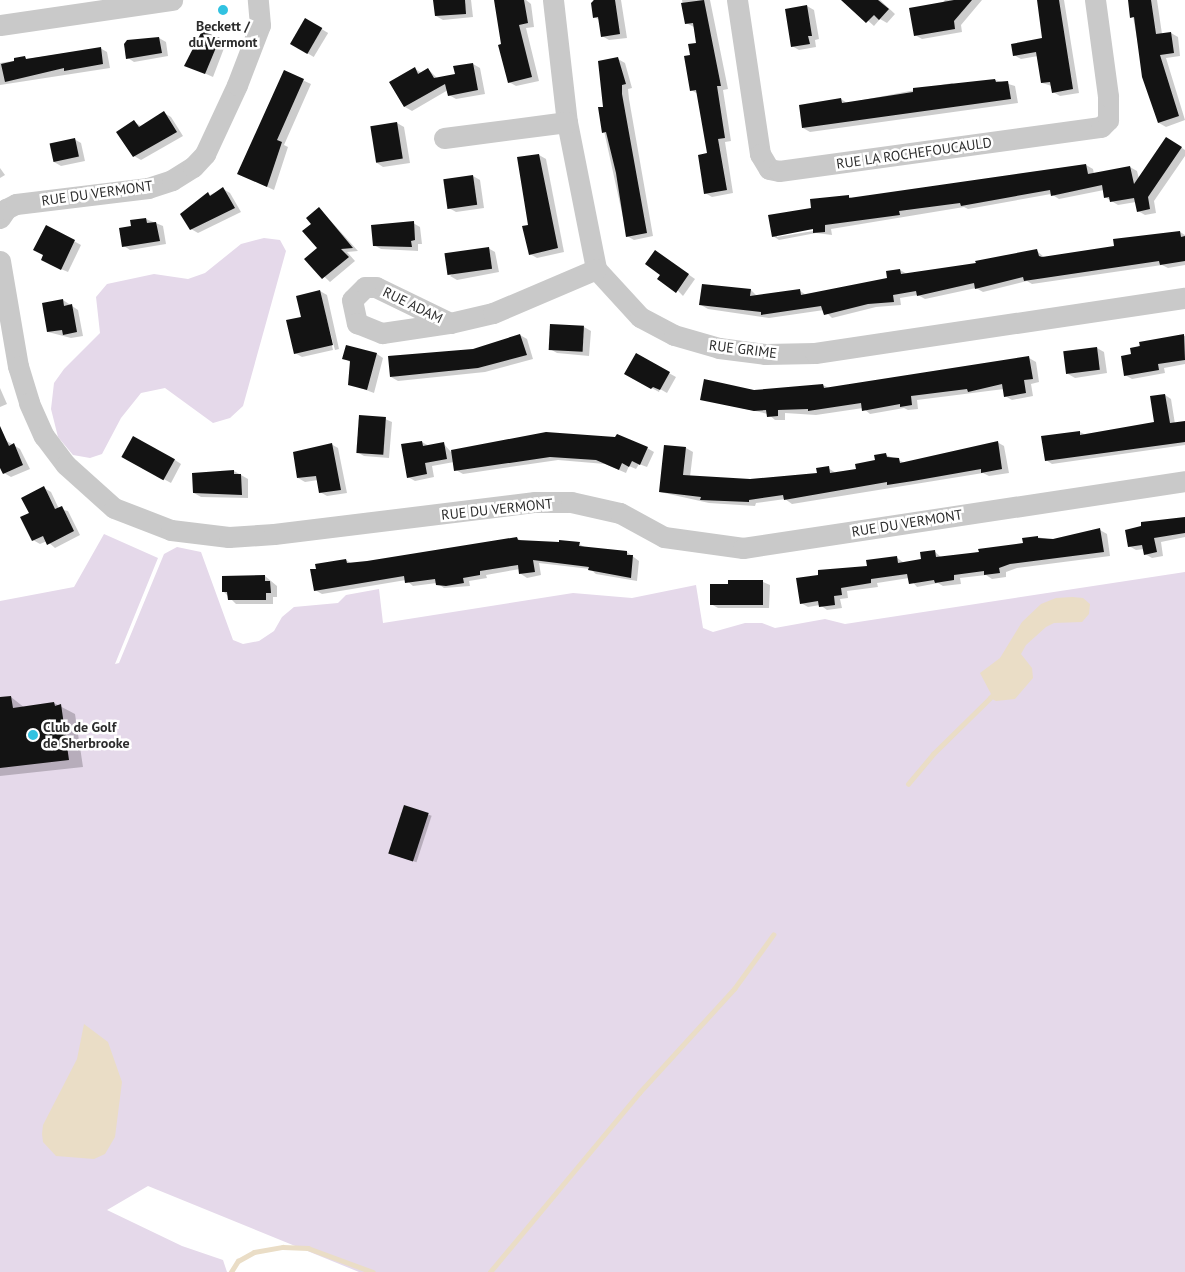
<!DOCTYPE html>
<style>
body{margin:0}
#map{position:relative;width:1185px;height:1272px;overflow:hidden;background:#fff;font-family:"PT Sans",sans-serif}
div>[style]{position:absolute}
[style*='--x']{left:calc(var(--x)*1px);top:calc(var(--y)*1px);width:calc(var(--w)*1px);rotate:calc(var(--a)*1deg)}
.green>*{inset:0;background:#e5d9ea}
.water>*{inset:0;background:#eaddc6}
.shadow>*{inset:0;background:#0003;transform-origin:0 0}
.stream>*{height:4.5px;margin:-2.25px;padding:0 2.25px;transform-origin:2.25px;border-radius:2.25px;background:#eaddc6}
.building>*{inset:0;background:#131313;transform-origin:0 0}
.minor>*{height:21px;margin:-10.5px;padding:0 10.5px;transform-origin:10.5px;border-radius:10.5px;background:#c9c9c9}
.dots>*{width:14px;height:14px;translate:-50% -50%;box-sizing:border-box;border:2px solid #fff;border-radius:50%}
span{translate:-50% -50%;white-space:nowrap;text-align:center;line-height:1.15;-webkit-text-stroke:5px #fff;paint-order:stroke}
.poi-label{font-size:14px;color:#2c2c2c;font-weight:700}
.left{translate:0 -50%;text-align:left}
.street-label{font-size:14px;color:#2c2c2c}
</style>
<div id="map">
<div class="green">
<i style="clip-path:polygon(264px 238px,280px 240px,286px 251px,243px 406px,230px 418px,213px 423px,165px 388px,141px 393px,121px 418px,102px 454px,90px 458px,73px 455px,58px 437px,51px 409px,54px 383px,64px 369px,100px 333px,96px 297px,107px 284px,154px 274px,188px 279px,205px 273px,241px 244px)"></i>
<i style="clip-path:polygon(104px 534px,158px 558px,115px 664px,119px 663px,164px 554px,177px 547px,201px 552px,233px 640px,243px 644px,259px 641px,274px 631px,282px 617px,294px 607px,338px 603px,346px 595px,379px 589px,383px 623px,573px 593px,632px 598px,696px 585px,703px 628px,713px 632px,745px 623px,762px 623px,775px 628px,825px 619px,845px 624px,1185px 572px,1185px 1272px,359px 1272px,148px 1186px,107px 1210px,182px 1246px,223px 1260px,227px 1272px,0 1272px,0 601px,74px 587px)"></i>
</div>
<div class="water">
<i style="clip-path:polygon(1072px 597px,1083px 598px,1090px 604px,1089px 614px,1082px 622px,1054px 623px,1046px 627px,1026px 645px,1021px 654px,1032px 668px,1033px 678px,1015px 699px,996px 701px,988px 697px,991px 694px,980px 673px,1000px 658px,1022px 622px,1041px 604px,1056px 598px)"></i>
<i style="clip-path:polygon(84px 1024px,108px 1042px,122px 1082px,115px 1137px,105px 1154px,94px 1159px,56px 1156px,43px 1142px,42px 1134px,43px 1125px,77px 1059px)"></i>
</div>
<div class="shadow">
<i style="clip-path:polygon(435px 0,471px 0,473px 17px,443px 20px,436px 16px)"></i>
<i style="clip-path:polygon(495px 0,526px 0,531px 4px,534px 27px,526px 28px,539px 81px,516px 86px,509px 82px)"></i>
<i style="clip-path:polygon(593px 0,621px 0,627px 38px,609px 40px,602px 36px,600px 20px,594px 17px)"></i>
<i style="clip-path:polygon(682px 0,710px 0,728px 89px,723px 90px,731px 141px,725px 142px,733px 193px,712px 197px,705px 193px,709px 154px,698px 94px,691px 90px,691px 56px,697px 44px,694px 27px,686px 23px)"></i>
<i style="clip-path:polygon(845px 0,880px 0,895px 14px,887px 23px,880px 19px,874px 26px)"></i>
<i style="clip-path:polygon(945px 0,982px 0,961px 25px,962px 32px,922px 39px,915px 35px)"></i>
<i style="clip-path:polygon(1038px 0,1064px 0,1079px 93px,1060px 96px,1053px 92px,1052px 86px,1042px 83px,1038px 56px,1021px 59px,1014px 55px,1044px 39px)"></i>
<i style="clip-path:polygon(1130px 0,1157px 0,1162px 34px,1171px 33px,1178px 37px,1180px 56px,1166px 58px,1185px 120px,1166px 127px,1159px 123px,1144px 77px)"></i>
<i style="clip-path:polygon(807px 6px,814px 10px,819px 39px,815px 40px,816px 47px,799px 50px,792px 46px)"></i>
<i style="left:305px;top:19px;width:27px;height:28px;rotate:31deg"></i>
<i style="clip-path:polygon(159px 38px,166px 42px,168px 56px,134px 62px,128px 58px)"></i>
<i style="clip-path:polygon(219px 39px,226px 43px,213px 77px,186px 65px,191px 52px,195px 53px)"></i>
<i style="clip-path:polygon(100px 48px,107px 52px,110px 68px,0 85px,0 63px)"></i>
<i style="clip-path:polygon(618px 59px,625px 63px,632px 88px,628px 89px,629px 99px,653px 236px,634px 240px,627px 236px,599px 108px,605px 108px)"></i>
<i style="clip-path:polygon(473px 64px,480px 68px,485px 94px,456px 99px,449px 95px,448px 90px,412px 111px,405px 107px,391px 82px,415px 69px,422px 73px,428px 69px,438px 79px,456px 76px)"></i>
<i style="clip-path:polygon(285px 72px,311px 84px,284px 145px,288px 147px,274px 190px,239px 174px)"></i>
<i style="clip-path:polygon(995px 80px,1015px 86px,1018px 103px,810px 132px,803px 128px,841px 99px,847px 103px,952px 83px,957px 86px)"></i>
<i style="clip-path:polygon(164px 113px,171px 117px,183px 136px,141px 160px,134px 156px,134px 122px,141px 126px)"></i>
<i style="clip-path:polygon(397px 123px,404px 127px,410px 163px,383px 167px,377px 163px)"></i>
<i style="clip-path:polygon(74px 139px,81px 143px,85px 161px,61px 166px,54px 162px)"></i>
<i style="clip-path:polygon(evenodd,1173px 142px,1185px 150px,1185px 156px,1154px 201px,1156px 213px,1145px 215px,1138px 211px,1136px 202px,1118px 205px,1105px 197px,1104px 190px,1059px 199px,1051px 194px,968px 209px,964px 207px,831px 229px,832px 235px,816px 233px,779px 240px,773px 236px,812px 209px,848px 196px,853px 199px,1086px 165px,1093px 169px,1094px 174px,1130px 167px,1137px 171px,1139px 179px,1173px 142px,819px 227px,819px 230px,777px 237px,777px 234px,819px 227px)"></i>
<i style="clip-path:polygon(539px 155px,546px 159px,564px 252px,537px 258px,530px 254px,529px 226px)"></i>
<i style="clip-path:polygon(0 168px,5px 175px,0 178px)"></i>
<i style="clip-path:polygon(473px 176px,480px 180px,484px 208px,456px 212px,449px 208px)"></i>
<i style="clip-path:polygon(223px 189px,230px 193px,241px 212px,198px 233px,191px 229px,199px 200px)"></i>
<i style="clip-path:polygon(319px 208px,358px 251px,347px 252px,355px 261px,330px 282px,306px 259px,319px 248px,313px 224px)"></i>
<i style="clip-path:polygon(146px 219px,163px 226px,166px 244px,130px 250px,124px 246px,132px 227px)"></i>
<i style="clip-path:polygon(413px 223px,420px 227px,422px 244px,418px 244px,418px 251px,381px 249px,374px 245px)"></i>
<i style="clip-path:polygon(46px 226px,81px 245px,68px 272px,49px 264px,44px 255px)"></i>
<i style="clip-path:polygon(1180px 232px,1185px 235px,1185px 265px,1168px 268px,1162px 265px,1032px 284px,1027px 281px,983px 292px,976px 288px,925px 299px,918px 295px,900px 298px,901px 305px,876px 307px,832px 318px,824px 310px,769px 318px,708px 309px,701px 305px,751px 290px,757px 296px,799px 290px,806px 295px,888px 279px,900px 270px,907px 274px,977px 264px,1037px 251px,1045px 258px,1115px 247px)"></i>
<i style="clip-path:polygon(488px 248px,495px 252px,499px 272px,457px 280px,450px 276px)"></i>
<i style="clip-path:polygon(662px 256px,695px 279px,683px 296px,662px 274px)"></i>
<i style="clip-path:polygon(320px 291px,327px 295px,339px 349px,335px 350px,320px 295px,333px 350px,302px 357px,295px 353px,302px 318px)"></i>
<i style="clip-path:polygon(63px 300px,78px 310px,83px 336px,71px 338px,48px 332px,43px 304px)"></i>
<i style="clip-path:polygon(584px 327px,591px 331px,589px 356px,557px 353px,550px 349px)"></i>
<i style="clip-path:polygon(520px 335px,527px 339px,533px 359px,485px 372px,398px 381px,391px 377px)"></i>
<i style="clip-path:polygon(1185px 336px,1185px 364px,1164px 368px,1165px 373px,1132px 379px,1125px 375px,1140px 343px)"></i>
<i style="clip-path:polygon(1097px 348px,1104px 352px,1107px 373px,1075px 378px,1068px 374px)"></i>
<i style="clip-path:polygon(377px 354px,383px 358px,374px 393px,350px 384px,350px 362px,344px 358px)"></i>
<i style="clip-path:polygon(636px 355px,676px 377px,667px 393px,660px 389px,659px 392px,626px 374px)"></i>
<i style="clip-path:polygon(1029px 358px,1036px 362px,1039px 382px,1031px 384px,1033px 396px,1012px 400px,1005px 396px,1004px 389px,917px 400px,918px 409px,908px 410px,904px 408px,870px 414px,863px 408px,816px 415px,785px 413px,785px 420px,775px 420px,768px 414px,701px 399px,823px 385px,829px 388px)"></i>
<i style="clip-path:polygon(0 388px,7px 404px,0 407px)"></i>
<i style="clip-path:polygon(1165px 395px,1171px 399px,1175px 424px,1185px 422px,1185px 445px,1052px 464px,1046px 460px,1080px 432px,1086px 435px,1155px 423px)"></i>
<i style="clip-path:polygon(385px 419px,392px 422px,389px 458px,364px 456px,357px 452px)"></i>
<i style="clip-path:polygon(546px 434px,647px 448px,654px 452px,647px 467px,639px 464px,636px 469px,629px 466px,626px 473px,605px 464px,558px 460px,463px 474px,456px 470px,454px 462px,432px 466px,434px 477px,415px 481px,408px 477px,422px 442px,429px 446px,443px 443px,451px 452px)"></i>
<i style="clip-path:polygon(5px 440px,20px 449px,30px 469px,11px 477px,4px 473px,0 465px,0 442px)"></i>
<i style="clip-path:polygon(997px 442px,1004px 446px,1009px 473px,989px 476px,983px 473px,792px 504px,785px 499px,756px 503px,755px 506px,709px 503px,660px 492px,686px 448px,693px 452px,690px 477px,750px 480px,818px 474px,828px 468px,836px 473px,858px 470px,886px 455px,905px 463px)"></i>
<i style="clip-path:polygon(331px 444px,338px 448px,347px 493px,327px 496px,320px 492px,318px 480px,305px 482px,298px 478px)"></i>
<i style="clip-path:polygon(123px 457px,175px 460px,181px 464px,171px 483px)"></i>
<i style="clip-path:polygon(234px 471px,248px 479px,248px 498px,201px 497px,194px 493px,194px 474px)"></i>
<i style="clip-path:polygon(44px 488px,51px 492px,59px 509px,68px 511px,80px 535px,55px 548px,47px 541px,40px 544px,33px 540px,30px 514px)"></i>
<i style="clip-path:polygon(1185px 518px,1185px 537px,1161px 542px,1163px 556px,1152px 558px,1145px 554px,1144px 549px,1136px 550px,1129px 546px)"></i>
<i style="clip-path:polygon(1100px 530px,1107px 534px,1110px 556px,1017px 568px,1006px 572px,1006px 577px,992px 579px,986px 575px,960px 578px,961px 584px,943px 586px,938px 583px,917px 587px,909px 578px,877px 583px,878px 587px,847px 591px,848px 598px,840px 599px,842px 608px,827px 610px,820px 605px,808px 607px,801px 603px,868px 567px,896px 557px,904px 563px,922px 560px,934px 551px,942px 558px,951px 557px,1025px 544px,1037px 537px,1053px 540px)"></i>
<i style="clip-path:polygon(517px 538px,523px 542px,579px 544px,586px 548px,627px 552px,639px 561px,637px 581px,596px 574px,590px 569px,539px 563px,541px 575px,527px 578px,521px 574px,520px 569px,486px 575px,487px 578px,469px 581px,470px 586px,444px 588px,437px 583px,413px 586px,406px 580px,322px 594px,315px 590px,346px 560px,352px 564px)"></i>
<i style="clip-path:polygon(265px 576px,277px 586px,277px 597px,273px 597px,273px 604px,236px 604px,223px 591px)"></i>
<i style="clip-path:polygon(763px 582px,770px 585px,769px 608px,718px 608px,711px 604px,711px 585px)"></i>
<i style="clip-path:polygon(11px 697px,25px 708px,54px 703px,75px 714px,83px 767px,0 776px,0 699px)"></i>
<i style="left:405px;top:807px;width:28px;height:49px;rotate:18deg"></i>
</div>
<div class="stream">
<i style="--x:908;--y:784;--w:39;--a:-50"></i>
<i style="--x:933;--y:754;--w:80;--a:-44.5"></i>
<i style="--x:231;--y:1272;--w:13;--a:-58"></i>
<i style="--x:238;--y:1261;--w:18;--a:-29"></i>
<i style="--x:254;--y:1252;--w:29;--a:-10"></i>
<i style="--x:283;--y:1247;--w:25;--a:2"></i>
<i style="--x:308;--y:1248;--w:69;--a:20.3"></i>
<i style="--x:490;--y:1272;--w:233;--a:-50.2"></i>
<i style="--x:639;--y:1093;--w:141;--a:-47.6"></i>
<i style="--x:734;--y:989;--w:67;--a:-54.2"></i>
</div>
<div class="building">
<i style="clip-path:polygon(433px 0,465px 0,466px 14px,435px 16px)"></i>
<i style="clip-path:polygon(494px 0,524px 0,528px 23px,519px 25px,532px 77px,508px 83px,498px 45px,501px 44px)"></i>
<i style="clip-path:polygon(594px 0,615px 0,620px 34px,601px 37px,598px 17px,593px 18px,591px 3px)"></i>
<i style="clip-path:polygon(704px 0,721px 86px,717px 86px,725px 138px,718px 139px,727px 190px,704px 194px,698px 155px,707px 153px,696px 90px,690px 91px,684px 56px,690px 55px,688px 44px,696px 43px,693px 23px,685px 24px,681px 3px)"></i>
<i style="clip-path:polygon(841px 0,878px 0,889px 9px,879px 20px,874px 15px,866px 23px)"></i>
<i style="clip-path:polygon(954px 0,972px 0,954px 21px,955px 29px,914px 36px,909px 8px)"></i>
<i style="clip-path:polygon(1037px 0,1059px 0,1073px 89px,1052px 93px,1050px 82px,1041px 83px,1036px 52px,1013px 56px,1011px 44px,1042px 38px)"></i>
<i style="clip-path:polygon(1128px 0,1151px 0,1156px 34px,1171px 32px,1174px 53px,1160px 55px,1179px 116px,1158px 123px,1142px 77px,1134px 17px,1130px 18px)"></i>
<i style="clip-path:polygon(807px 5px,812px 36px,808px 36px,810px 44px,791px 47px,785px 9px)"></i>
<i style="left:305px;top:18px;width:20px;height:30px;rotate:30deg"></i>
<i style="clip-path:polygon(202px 31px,220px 38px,205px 74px,184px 66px)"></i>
<i style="clip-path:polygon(159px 37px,162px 53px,126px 59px,124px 44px,127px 40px)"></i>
<i style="clip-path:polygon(101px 47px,103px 64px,64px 71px,64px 68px,5px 82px,1px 64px,14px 61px,14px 58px,25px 56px,26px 59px)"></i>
<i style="clip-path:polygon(618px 57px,626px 84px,622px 85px,622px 94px,647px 233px,626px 237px,616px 173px,606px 132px,602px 133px,598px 107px,603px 107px,598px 61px)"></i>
<i style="clip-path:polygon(473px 63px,478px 90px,448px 96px,445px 84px,404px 107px,389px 82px,415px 67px,418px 74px,428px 68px,434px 78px,455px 74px,453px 66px)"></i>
<i style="clip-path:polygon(284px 70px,304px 79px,277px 140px,282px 142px,267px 187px,237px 174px)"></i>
<i style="clip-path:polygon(995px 79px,996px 82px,1008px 81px,1011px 99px,802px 128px,799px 105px,841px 98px,842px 103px,913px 92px,913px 88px)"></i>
<i style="clip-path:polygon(164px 111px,177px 132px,133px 157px,116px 132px,134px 120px,139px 127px)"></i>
<i style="left:397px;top:122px;width:37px;height:27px;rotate:81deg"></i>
<i style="clip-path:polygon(1166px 137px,1182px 147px,1148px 197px,1150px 209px,1137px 212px,1134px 198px,1110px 202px,1109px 197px,1104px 198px,1102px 185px,1051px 196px,1050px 190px,961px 206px,960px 203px,899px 211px,900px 215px,825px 225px,825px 232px,813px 233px,813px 229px,772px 237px,768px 215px,811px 208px,810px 199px,849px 195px,849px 198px,1086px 164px,1088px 174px,1130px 166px,1134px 184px)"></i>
<i style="left:75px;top:138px;width:19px;height:26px;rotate:78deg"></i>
<i style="clip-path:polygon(539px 154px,558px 248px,529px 255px,522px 226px,528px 225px,517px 157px)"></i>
<i style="left:473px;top:175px;width:30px;height:30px;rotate:82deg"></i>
<i style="clip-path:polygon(223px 187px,235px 208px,190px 230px,180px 214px,208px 192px,210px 196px)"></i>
<i style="clip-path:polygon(319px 207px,353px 248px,341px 249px,349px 257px,322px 279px,304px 259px,317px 248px,302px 231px,311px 224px,306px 218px)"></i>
<i style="clip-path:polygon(146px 218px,147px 223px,156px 222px,160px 241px,122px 247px,119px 228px,131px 226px,130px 220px)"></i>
<i style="clip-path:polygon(414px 221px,415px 240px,411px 241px,412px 247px,373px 246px,371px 225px)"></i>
<i style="clip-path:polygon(46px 225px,75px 240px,61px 270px,41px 260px,43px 255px,33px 250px)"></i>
<i style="clip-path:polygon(1180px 231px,1181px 237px,1185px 236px,1185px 261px,1160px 265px,1159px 261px,1024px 281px,1023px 277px,975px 289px,974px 283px,917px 296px,916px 291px,893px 295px,894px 302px,868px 304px,824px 315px,821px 306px,761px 315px,761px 312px,699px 305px,702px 284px,751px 289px,750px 296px,800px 289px,801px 295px,887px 278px,886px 271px,900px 269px,901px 274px,976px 263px,975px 261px,1037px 249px,1039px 256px,1042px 257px,1114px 246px,1113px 239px)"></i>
<i style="left:489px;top:247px;width:22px;height:45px;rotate:82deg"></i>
<i style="clip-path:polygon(655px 250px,689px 274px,676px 293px,657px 279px,660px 275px,645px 264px)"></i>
<i style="clip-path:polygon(320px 290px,333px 345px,294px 354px,286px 320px,301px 317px,296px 296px)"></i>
<i style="clip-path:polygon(63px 299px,64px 306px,72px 304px,77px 332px,63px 335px,62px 330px,47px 332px,42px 303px)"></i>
<i style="left:550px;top:324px;width:34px;height:26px;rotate:3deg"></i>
<i style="clip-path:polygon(520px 334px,527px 355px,478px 368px,390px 377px,388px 356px,473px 349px)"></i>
<i style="clip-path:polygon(1184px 334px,1185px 360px,1158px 364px,1159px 370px,1124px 376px,1121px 356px,1131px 354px,1130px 348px,1140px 346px,1139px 342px)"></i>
<i style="clip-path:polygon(346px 345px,377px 353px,367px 390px,348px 385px,350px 361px,342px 359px)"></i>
<i style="left:1097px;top:347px;width:23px;height:34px;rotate:83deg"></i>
<i style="clip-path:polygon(636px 353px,670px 372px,660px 390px,653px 387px,651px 389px,624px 374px)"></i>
<i style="clip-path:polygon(1029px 356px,1033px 379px,1024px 380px,1026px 393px,1004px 397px,1002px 384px,968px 392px,967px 389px,911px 396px,912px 405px,900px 407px,900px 404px,862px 411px,861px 403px,808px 411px,808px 409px,778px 410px,778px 416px,767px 417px,766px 410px,754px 411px,700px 400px,704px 379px,754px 390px,823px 384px,824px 388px)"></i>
<i style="clip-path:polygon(1165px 394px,1170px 423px,1185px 421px,1185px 442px,1045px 461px,1041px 436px,1080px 431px,1080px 435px,1154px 422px,1150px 396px)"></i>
<i style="left:359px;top:415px;width:27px;height:38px;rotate:4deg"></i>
<i style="clip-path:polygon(0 426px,9px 446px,14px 443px,23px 465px,3px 474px,0 468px)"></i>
<i style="clip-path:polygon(546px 432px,615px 437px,617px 434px,648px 447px,640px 465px,632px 461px,629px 467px,622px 463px,619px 470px,596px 460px,550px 457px,454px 471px,451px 450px)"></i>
<i style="left:133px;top:436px;width:48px;height:24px;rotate:29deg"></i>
<i style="clip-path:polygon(422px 441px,423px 446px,444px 442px,447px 459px,425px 463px,427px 474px,407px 478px,401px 444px)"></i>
<i style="clip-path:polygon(998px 441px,1002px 469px,981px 473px,981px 469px,913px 481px,887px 485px,887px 482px,784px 500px,783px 495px,749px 500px,749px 502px,700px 500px,701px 497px,659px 492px,664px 445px,686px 447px,683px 475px,750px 479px,817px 473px,816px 468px,829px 466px,830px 473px,856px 469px,855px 464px,875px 460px,874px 455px,886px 453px,887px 457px,899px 458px,900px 463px)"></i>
<i style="clip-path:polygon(332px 443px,341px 490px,319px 493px,316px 476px,297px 478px,293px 452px)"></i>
<i style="clip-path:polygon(234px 470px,234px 474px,241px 474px,242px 495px,193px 493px,192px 473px)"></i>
<i style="clip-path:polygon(44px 486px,55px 509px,62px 506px,74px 531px,47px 545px,43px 536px,32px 541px,20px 517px,29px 513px,21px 498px)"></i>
<i style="clip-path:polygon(1185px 517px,1185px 533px,1154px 538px,1157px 552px,1144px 555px,1142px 545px,1128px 547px,1125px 530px,1141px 526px,1141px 522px)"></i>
<i style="clip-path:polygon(1100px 528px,1104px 552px,1010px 564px,999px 568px,1000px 573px,984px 575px,984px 571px,954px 575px,954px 580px,935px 583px,934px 580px,909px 584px,907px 574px,871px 579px,871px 583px,841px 588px,842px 595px,834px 596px,835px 605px,819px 607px,818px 601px,800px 604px,796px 578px,818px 575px,818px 570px,867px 566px,866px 560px,897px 556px,898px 563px,921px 559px,920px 552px,935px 550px,936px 557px,979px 552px,978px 549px,1023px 543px,1022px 538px,1038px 536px,1038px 538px,1053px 539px)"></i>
<i style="clip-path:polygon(517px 537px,518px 540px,559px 542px,559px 540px,580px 542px,579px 546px,627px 551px,627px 555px,633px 555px,631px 578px,588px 570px,589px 567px,533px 560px,535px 572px,519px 574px,518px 565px,480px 571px,480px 575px,463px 578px,464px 583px,446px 586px,436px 585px,435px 579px,405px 583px,404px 576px,314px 591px,310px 569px,316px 569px,315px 564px,346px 559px,347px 563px,367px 561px)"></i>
<i style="clip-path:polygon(265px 575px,265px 581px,270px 581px,271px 593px,266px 593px,266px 600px,228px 600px,227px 592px,222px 592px,222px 576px)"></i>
<i style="clip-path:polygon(728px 580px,763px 580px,763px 605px,710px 605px,710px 584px,728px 584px)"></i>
<i style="clip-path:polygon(11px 696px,13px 708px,54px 702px,55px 706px,61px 704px,69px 760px,0 768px,0 697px)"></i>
<i style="left:404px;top:805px;width:26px;height:51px;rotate:18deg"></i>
</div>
<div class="minor">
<i style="--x:553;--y:0;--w:123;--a:83.5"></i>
<i style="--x:567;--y:122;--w:150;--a:78.8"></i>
<i style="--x:596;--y:269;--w:65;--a:47.5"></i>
<i style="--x:640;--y:317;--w:38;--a:28"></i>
<i style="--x:674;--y:335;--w:47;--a:16.1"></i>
<i style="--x:719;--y:348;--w:46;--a:7.4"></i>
<i style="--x:765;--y:354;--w:50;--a:-1.1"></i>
<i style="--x:815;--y:353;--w:374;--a:-8.5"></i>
<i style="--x:737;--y:0;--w:156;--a:81.5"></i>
<i style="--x:760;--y:154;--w:17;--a:59"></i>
<i style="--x:769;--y:169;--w:10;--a:11"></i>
<i style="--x:779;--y:171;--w:325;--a:-7.8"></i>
<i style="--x:1101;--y:127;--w:10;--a:-45"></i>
<i style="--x:1108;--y:120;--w:24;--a:-90"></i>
<i style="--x:1108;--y:96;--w:97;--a:-97.7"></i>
<i style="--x:0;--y:25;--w:174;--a:-8.3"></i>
<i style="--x:444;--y:138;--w:124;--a:-7.4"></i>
<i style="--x:0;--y:218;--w:11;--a:-56"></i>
<i style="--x:6;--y:209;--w:11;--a:-27"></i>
<i style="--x:16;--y:204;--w:133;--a:-6.9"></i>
<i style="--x:148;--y:188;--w:25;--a:-18"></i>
<i style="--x:172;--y:180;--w:25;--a:-32"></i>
<i style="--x:193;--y:167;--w:18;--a:-47"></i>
<i style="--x:205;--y:154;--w:76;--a:-65.1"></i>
<i style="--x:237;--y:85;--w:64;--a:-69"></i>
<i style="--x:260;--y:25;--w:25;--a:-95"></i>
<i style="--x:0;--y:261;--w:107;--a:80.3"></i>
<i style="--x:18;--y:366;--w:39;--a:73"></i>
<i style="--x:29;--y:403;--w:36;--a:66"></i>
<i style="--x:44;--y:436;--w:36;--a:53"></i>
<i style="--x:66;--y:465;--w:64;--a:41.9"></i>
<i style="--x:114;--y:508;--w:61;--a:21.1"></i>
<i style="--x:171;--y:530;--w:58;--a:6.9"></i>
<i style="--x:229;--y:537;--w:45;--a:-3.8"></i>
<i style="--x:274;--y:534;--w:263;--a:-7"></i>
<i style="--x:535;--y:502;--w:36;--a:0"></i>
<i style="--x:571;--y:502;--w:50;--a:12.7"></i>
<i style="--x:620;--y:513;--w:50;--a:28.6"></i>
<i style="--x:664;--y:537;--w:80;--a:7.9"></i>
<i style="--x:743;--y:548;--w:447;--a:-8.6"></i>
<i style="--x:450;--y:323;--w:82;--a:-154.1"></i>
<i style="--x:376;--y:287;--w:11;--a:180"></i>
<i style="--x:365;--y:287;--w:18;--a:135"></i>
<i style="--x:352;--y:300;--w:24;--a:78"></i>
<i style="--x:357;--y:323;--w:27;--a:22"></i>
<i style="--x:382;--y:333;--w:69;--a:-8.4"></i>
<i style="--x:450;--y:323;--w:44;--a:-13.1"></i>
<i style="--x:493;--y:313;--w:112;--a:-23.1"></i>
</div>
<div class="dots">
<i style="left:223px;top:10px;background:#31c2e1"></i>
<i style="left:33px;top:735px;background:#31c2e1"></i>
</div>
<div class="poi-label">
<span style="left:223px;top:34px">Beckett /<br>du Vermont</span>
<span class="left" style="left:43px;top:735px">Club de Golf<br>de Sherbrooke</span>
</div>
<div class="street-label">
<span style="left:914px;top:153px;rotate:-8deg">RUE LA ROCHEFOUCAULD</span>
<span style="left:97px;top:193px;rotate:-8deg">RUE DU VERMONT</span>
<span style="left:413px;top:305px;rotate:26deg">RUE ADAM</span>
<span style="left:743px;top:349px;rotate:7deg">RUE GRIME</span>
<span style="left:497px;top:509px;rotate:-6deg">RUE DU VERMONT</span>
<span style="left:907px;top:523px;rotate:-9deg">RUE DU VERMONT</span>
</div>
</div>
